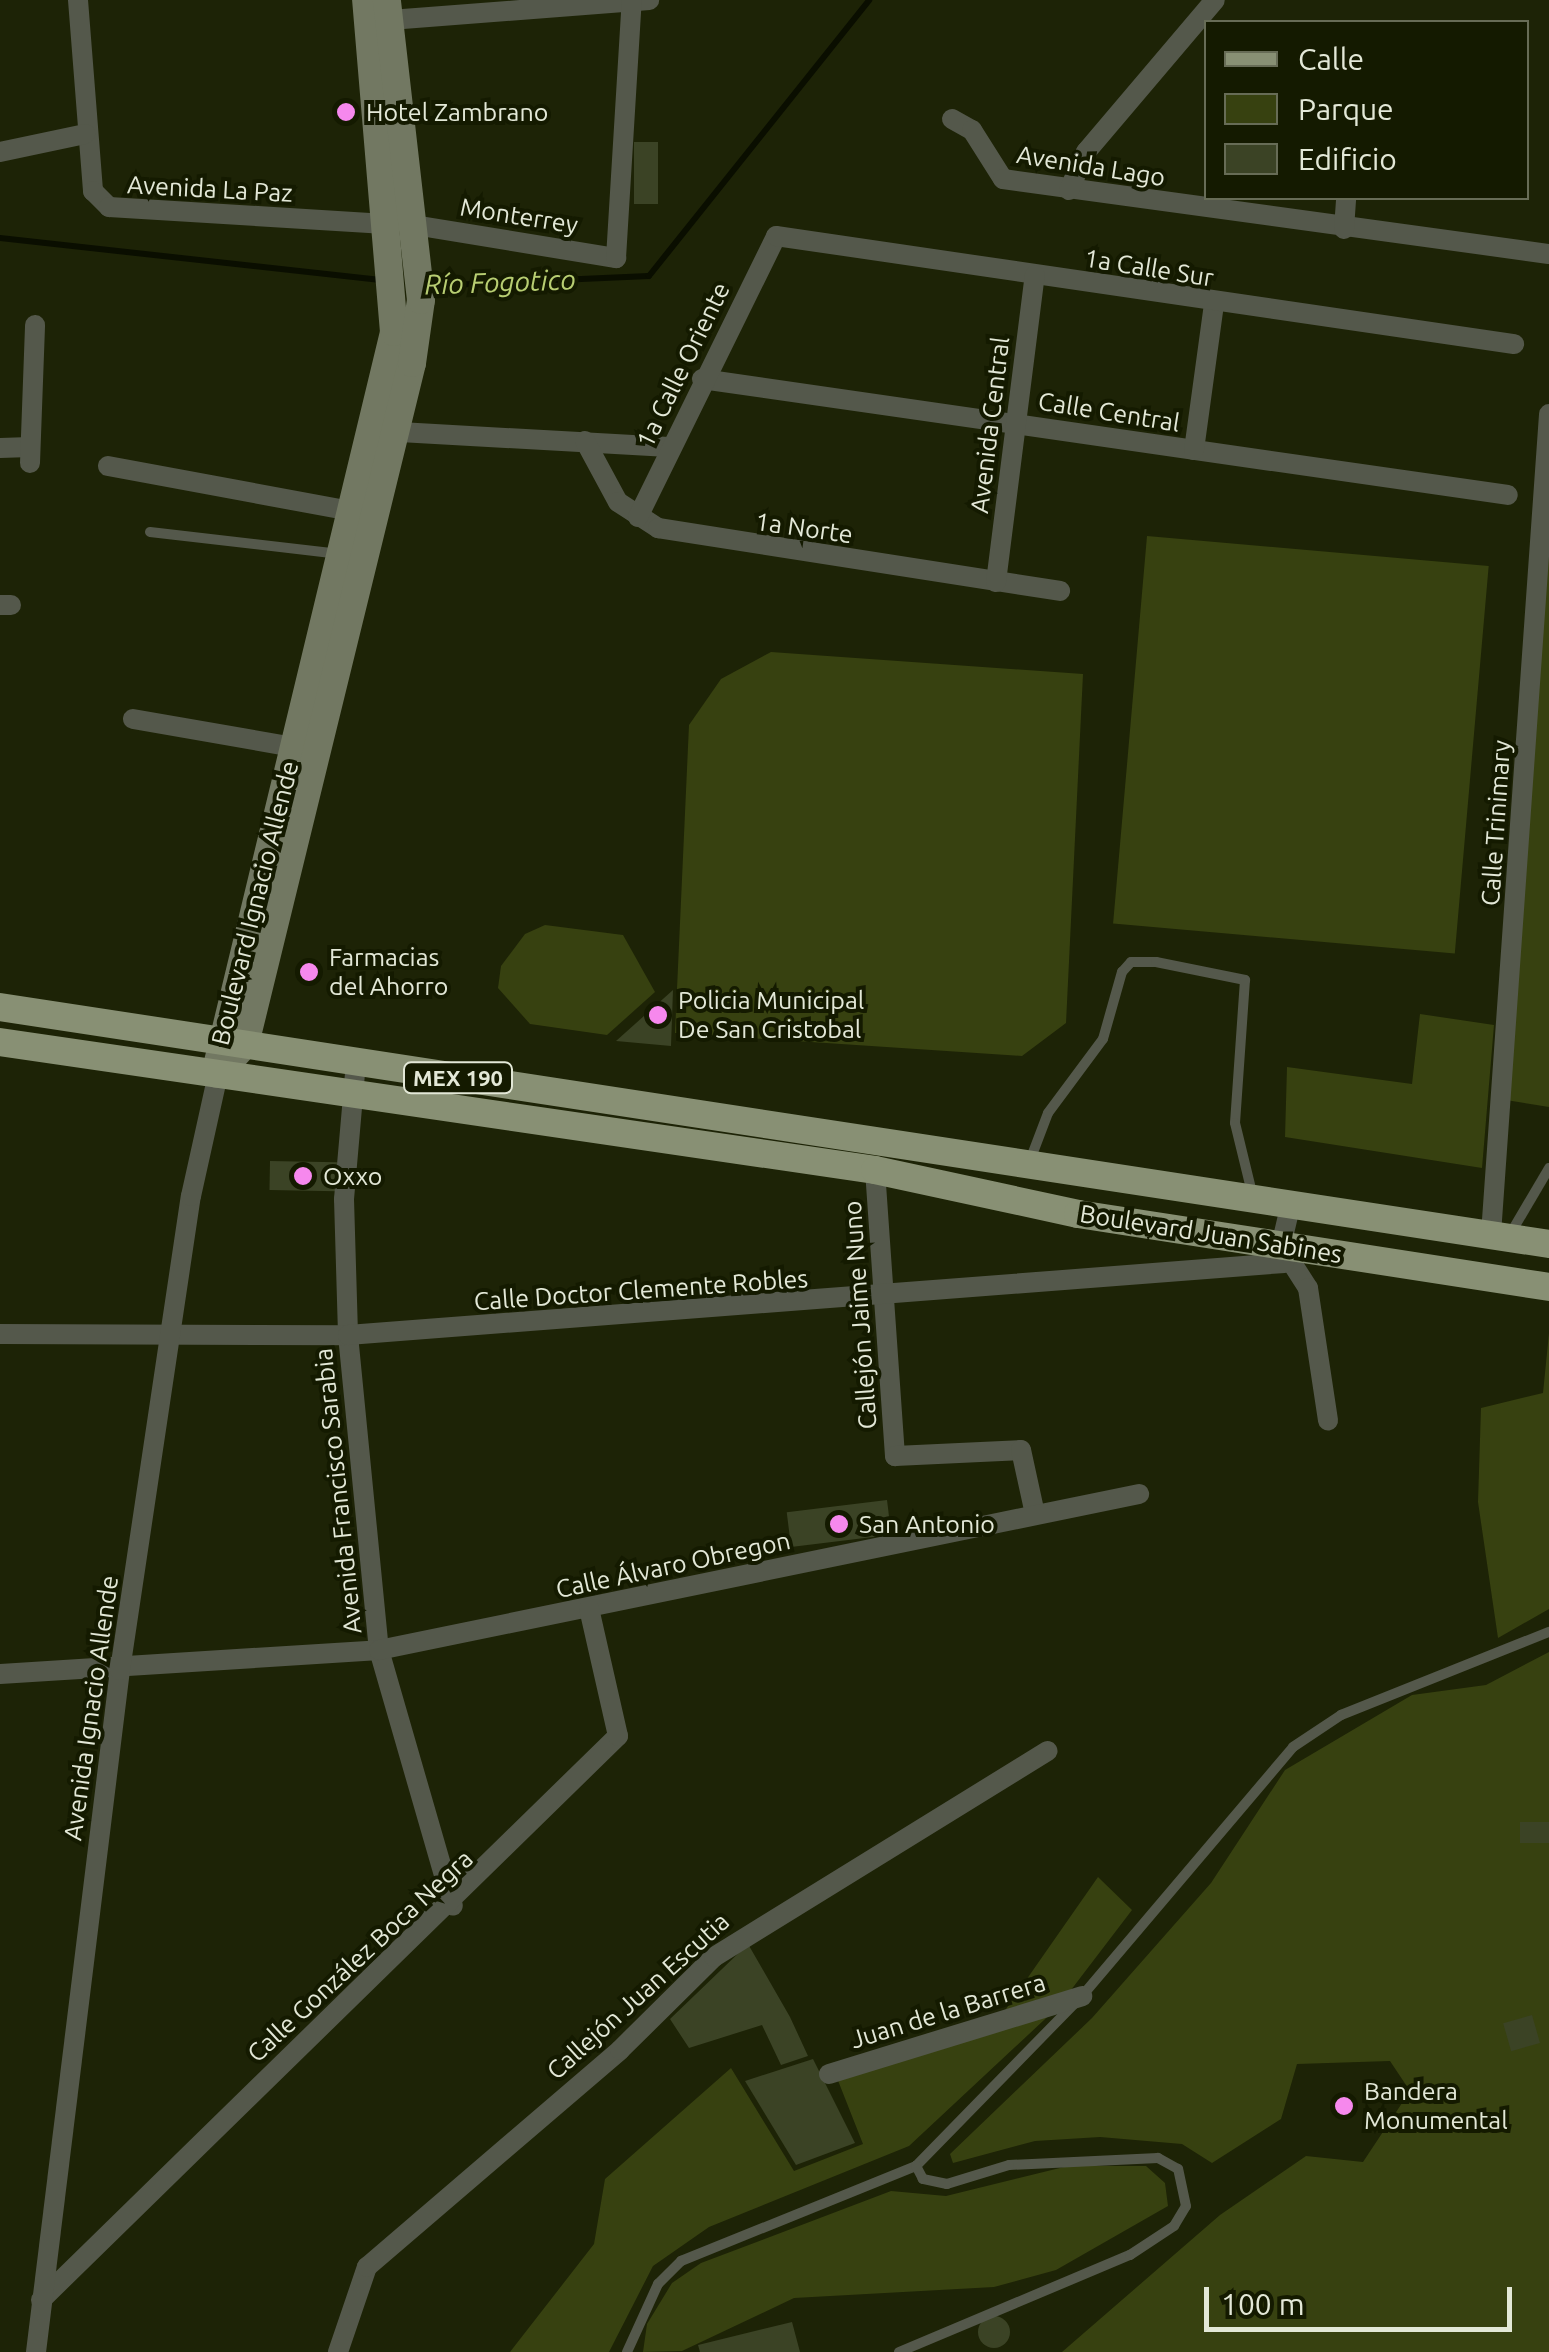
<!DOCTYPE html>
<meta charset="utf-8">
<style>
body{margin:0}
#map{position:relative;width:1549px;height:2352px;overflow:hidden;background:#1d2306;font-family:Ubuntu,sans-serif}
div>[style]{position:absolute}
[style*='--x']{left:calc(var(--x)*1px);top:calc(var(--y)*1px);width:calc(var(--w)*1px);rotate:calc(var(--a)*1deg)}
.green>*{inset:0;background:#374110;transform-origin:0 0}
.stream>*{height:6px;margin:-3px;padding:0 3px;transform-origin:3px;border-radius:3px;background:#0a0e00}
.building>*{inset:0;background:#3b4325;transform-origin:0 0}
.round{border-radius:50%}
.service>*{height:10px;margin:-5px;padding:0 5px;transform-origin:5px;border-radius:5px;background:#54584b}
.minor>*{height:20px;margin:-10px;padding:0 10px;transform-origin:10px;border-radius:10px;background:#54584b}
.secondary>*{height:28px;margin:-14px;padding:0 14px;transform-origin:14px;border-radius:14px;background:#727862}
.primary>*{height:28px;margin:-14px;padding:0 14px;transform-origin:14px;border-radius:14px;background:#889074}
.dots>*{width:28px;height:28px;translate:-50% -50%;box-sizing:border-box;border:5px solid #141a00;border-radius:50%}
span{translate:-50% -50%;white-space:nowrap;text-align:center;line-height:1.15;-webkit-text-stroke:8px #141a00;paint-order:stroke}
.shield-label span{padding:2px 8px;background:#141a00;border:2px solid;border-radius:8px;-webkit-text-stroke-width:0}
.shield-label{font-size:22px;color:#e3e8d7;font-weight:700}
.poi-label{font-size:25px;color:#e3e8d7}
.left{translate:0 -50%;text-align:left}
.street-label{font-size:25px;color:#e3e8d7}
.water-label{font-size:28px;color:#b8ce72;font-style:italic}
.legend{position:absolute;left:1204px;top:20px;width:325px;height:180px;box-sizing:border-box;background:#141a00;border:2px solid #676c56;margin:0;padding:12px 18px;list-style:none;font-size:30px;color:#e3e8d7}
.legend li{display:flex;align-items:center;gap:20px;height:50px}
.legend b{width:50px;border:2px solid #676c56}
.scale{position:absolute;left:1204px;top:2287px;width:308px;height:45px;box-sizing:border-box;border:5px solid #e3e8d7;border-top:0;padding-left:12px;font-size:30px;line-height:35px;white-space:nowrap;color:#e3e8d7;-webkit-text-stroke:8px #141a00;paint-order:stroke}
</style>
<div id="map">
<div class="green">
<i style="clip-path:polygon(1549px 473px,1549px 1107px,1506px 1100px)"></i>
<i style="left:1147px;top:536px;width:343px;height:389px;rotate:5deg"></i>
<i style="clip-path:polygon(771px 652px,1083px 674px,1066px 1023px,1022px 1056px,675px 1033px,689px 725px,721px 679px)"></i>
<i style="clip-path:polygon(545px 925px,623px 935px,655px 992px,607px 1035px,530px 1024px,498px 988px,501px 966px,525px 934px)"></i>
<i style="clip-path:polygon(1420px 1014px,1494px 1025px,1482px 1168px,1285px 1137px,1287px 1067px,1412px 1084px)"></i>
<i style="clip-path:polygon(1549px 1333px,1549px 1609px,1498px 1638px,1478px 1502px,1481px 1408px,1543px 1393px)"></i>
<i style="clip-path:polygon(1549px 1652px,1549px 2352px,1062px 2352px,1220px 2215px,1306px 2156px,1363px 2162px,1410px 2091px,1390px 2061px,1297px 2064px,1281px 2119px,1212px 2163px,1182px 2144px,1100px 2137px,1035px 2141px,953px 2163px,950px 2154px,1092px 2018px,1211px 1883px,1285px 1770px,1412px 1695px,1486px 1685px)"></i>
<i style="clip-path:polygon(1098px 1877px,1132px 1910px,1058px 2007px,909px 2146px,709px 2227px,653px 2266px,609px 2352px,510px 2352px,594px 2244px,605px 2179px,731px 2068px,794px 2171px,863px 2144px,837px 2078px,992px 2029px)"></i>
<i style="clip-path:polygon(1068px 2166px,1146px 2166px,1165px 2183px,1168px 2206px,1056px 2270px,994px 2287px,794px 2298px,682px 2351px,643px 2352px,647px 2324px,672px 2283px,701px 2263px,891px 2191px,946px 2196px)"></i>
</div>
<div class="stream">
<i style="--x:0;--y:238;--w:383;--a:6.3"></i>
<i style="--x:428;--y:286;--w:221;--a:-2.6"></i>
<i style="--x:649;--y:276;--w:353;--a:-51.4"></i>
</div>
<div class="building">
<i style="left:634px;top:142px;width:24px;height:62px"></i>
<i style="clip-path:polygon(673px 990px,671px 1046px,616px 1041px)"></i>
<i style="left:270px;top:1161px;width:67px;height:29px;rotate:1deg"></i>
<i style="left:887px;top:1500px;width:35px;height:101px;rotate:83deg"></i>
<i style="left:1520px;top:1822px;width:29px;height:21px"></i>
<i style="clip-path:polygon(748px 1944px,790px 2017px,808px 2056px,781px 2065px,762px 2025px,689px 2048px,670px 2019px)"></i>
<i style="left:1532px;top:2015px;width:29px;height:30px;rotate:74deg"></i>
<i style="clip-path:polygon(813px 2059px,855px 2143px,796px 2165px,745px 2081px)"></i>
<i class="round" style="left:978px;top:2316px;width:32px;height:32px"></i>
<i style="clip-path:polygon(792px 2322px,800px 2352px,700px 2352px,698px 2345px)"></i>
</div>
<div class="service">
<i style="--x:150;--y:532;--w:191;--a:6.6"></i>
<i style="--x:1029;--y:1163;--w:53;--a:-69.2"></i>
<i style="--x:1048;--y:1113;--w:92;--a:-53.4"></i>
<i style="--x:1103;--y:1039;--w:70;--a:-74.2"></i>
<i style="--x:1122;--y:972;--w:13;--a:-48"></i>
<i style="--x:1131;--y:962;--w:25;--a:0"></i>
<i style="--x:1156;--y:962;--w:91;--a:11.4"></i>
<i style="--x:1245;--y:980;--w:143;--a:94"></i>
<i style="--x:1235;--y:1123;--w:76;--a:76.3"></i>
<i style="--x:1509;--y:1236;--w:79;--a:-59.5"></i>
<i style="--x:916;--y:2166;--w:238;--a:-45.7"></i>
<i style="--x:1082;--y:1996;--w:326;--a:-49.7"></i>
<i style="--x:1293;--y:1747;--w:58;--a:-33.7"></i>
<i style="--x:1341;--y:1715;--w:224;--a:-21.8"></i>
<i style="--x:627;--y:2352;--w:75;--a:-65.5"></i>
<i style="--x:658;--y:2284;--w:33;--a:-45"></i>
<i style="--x:681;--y:2261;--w:253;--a:-22"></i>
<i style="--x:899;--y:2352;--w:251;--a:-22.8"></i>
<i style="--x:1130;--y:2255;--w:53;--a:-33.4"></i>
<i style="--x:1174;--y:2226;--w:23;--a:-59"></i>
<i style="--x:1186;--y:2206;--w:38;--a:-102"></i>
<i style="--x:1178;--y:2169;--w:23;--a:-151"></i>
<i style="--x:1158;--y:2158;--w:149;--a:177.3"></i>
<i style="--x:1009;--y:2165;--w:65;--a:163"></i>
<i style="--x:947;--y:2184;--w:25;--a:-168"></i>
<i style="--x:923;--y:2179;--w:15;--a:-118"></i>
</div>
<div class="minor">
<i style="--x:78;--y:0;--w:192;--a:85.5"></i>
<i style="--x:93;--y:191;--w:23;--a:45"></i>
<i style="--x:109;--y:207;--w:281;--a:3.5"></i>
<i style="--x:377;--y:21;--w:273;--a:-4.4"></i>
<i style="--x:952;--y:119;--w:23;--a:29"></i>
<i style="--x:972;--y:130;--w:58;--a:57.7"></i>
<i style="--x:1003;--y:179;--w:551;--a:7.82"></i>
<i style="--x:0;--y:152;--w:87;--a:-12"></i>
<i style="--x:1069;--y:190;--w:42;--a:-65.9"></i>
<i style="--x:1086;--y:152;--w:199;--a:-49.7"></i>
<i style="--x:414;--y:225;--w:205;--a:9.3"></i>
<i style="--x:616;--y:258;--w:258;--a:-86.5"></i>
<i style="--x:1344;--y:229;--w:31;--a:-86"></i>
<i style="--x:702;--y:379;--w:814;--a:8.19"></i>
<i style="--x:382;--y:431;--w:287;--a:3.2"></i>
<i style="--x:585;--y:441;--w:69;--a:61.6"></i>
<i style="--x:618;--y:502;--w:48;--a:33"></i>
<i style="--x:658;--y:528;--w:407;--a:8.9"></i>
<i style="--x:0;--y:448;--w:30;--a:-2"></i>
<i style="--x:1194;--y:450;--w:147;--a:-82.2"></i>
<i style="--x:30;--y:463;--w:138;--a:-87.9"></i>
<i style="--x:108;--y:466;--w:247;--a:10.5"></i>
<i style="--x:638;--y:517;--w:313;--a:-63.8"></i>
<i style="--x:776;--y:236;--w:746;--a:8.33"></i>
<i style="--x:996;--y:582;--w:309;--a:-82.8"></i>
<i style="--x:0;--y:605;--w:11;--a:0"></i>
<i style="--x:133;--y:719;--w:162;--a:9.9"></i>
<i style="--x:356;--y:1062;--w:138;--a:95"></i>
<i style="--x:344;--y:1199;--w:136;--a:88.3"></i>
<i style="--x:348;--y:1335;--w:317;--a:84.4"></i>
<i style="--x:379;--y:1650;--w:266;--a:73.9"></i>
<i style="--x:875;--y:1170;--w:287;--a:86"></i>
<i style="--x:895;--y:1456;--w:126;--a:-2.7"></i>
<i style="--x:1021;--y:1450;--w:66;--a:77.7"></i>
<i style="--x:1291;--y:1203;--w:44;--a:103.1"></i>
<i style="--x:1281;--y:1246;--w:50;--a:57.3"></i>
<i style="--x:1308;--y:1288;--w:134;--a:81.4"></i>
<i style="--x:1491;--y:1234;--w:822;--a:-85.95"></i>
<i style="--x:0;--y:1334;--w:348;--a:0.2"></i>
<i style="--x:348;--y:1335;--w:939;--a:-4.4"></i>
<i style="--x:0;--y:1674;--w:380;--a:-3.6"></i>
<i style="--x:379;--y:1650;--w:776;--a:-11.6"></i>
<i style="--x:829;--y:2074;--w:265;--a:-17.1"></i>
<i style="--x:41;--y:2300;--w:807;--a:-44.35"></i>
<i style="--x:618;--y:1736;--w:131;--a:-102.8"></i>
<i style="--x:36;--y:2352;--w:687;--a:-82.98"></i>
<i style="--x:120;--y:1670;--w:479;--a:-81.5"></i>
<i style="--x:191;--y:1196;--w:125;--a:-77.5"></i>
<i style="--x:338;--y:2352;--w:90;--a:-71.2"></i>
<i style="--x:367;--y:2267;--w:333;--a:-40.6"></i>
<i style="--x:620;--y:2050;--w:132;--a:-44.7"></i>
<i style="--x:714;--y:1957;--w:392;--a:-31.7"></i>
</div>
<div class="secondary">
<i style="--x:218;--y:1062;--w:751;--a:-76.44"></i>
<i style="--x:394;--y:332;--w:333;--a:-94.8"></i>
<i style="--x:218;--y:1074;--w:40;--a:-48"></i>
<i style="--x:245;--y:1044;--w:701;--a:-76.22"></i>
<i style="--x:412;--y:363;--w:64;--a:-81.9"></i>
<i style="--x:421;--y:300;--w:302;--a:-96.5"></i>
</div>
<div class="primary">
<i style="--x:0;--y:1007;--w:1567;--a:8.7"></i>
<i style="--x:0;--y:1042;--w:884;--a:8.32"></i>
<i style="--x:875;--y:1170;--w:208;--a:12.2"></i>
<i style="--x:1078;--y:1214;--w:477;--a:8.8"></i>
</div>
<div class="dots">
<i style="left:346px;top:112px;background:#f688ed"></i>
<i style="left:309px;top:972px;background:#f688ed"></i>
<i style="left:658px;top:1015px;background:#f688ed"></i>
<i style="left:303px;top:1176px;background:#f688ed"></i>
<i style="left:839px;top:1524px;background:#f688ed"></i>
<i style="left:1344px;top:2106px;background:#f688ed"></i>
</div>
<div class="shield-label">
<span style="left:458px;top:1078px">MEX 190</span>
</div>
<div class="poi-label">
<span class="left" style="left:366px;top:112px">Hotel Zambrano</span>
<span class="left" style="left:329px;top:972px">Farmacias<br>del Ahorro</span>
<span class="left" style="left:678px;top:1015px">Policia Municipal<br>De San Cristobal</span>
<span class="left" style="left:323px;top:1176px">Oxxo</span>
<span class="left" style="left:859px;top:1524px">San Antonio</span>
<span class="left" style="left:1364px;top:2106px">Bandera<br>Monumental</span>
</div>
<div class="street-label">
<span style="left:1091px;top:166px;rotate:9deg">Avenida Lago</span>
<span style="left:210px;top:189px;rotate:3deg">Avenida La Paz</span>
<span style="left:519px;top:216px;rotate:9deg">Monterrey</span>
<span style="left:1149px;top:268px;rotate:9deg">1a Calle Sur</span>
<span style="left:683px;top:365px;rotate:-64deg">1a Calle Oriente</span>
<span style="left:1109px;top:412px;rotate:9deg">Calle Central</span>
<span style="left:990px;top:425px;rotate:-83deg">Avenida Central</span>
<span style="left:804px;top:528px;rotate:8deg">1a Norte</span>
<span style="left:1496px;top:823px;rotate:-86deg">Calle Trinimary</span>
<span style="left:255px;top:903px;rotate:-76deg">Boulevard Ignacio Allende</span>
<span style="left:1211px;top:1234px;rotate:9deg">Boulevard Juan Sabines</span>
<span style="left:641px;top:1290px;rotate:-4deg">Calle Doctor Clemente Robles</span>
<span style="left:860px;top:1315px;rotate:-94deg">Callejón Jaime Nuno</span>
<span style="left:338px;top:1491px;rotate:-96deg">Avenida Francisco Sarabia</span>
<span style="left:673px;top:1565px;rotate:-12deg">Calle Álvaro Obregon</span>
<span style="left:91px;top:1708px;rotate:-82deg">Avenida Ignacio Allende</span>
<span style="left:360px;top:1956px;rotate:-43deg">Calle González Boca Negra</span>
<span style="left:638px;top:1996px;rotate:-42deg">Callejón Juan Escutia</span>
<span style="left:948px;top:2011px;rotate:-17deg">Juan de la Barrera</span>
</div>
<div class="water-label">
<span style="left:500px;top:282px;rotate:-2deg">Río Fogotico</span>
</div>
<ul class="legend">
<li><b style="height:12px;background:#889074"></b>Calle</li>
<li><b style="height:28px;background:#374110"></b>Parque</li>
<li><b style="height:28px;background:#3b4325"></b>Edificio</li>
</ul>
<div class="scale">100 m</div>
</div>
